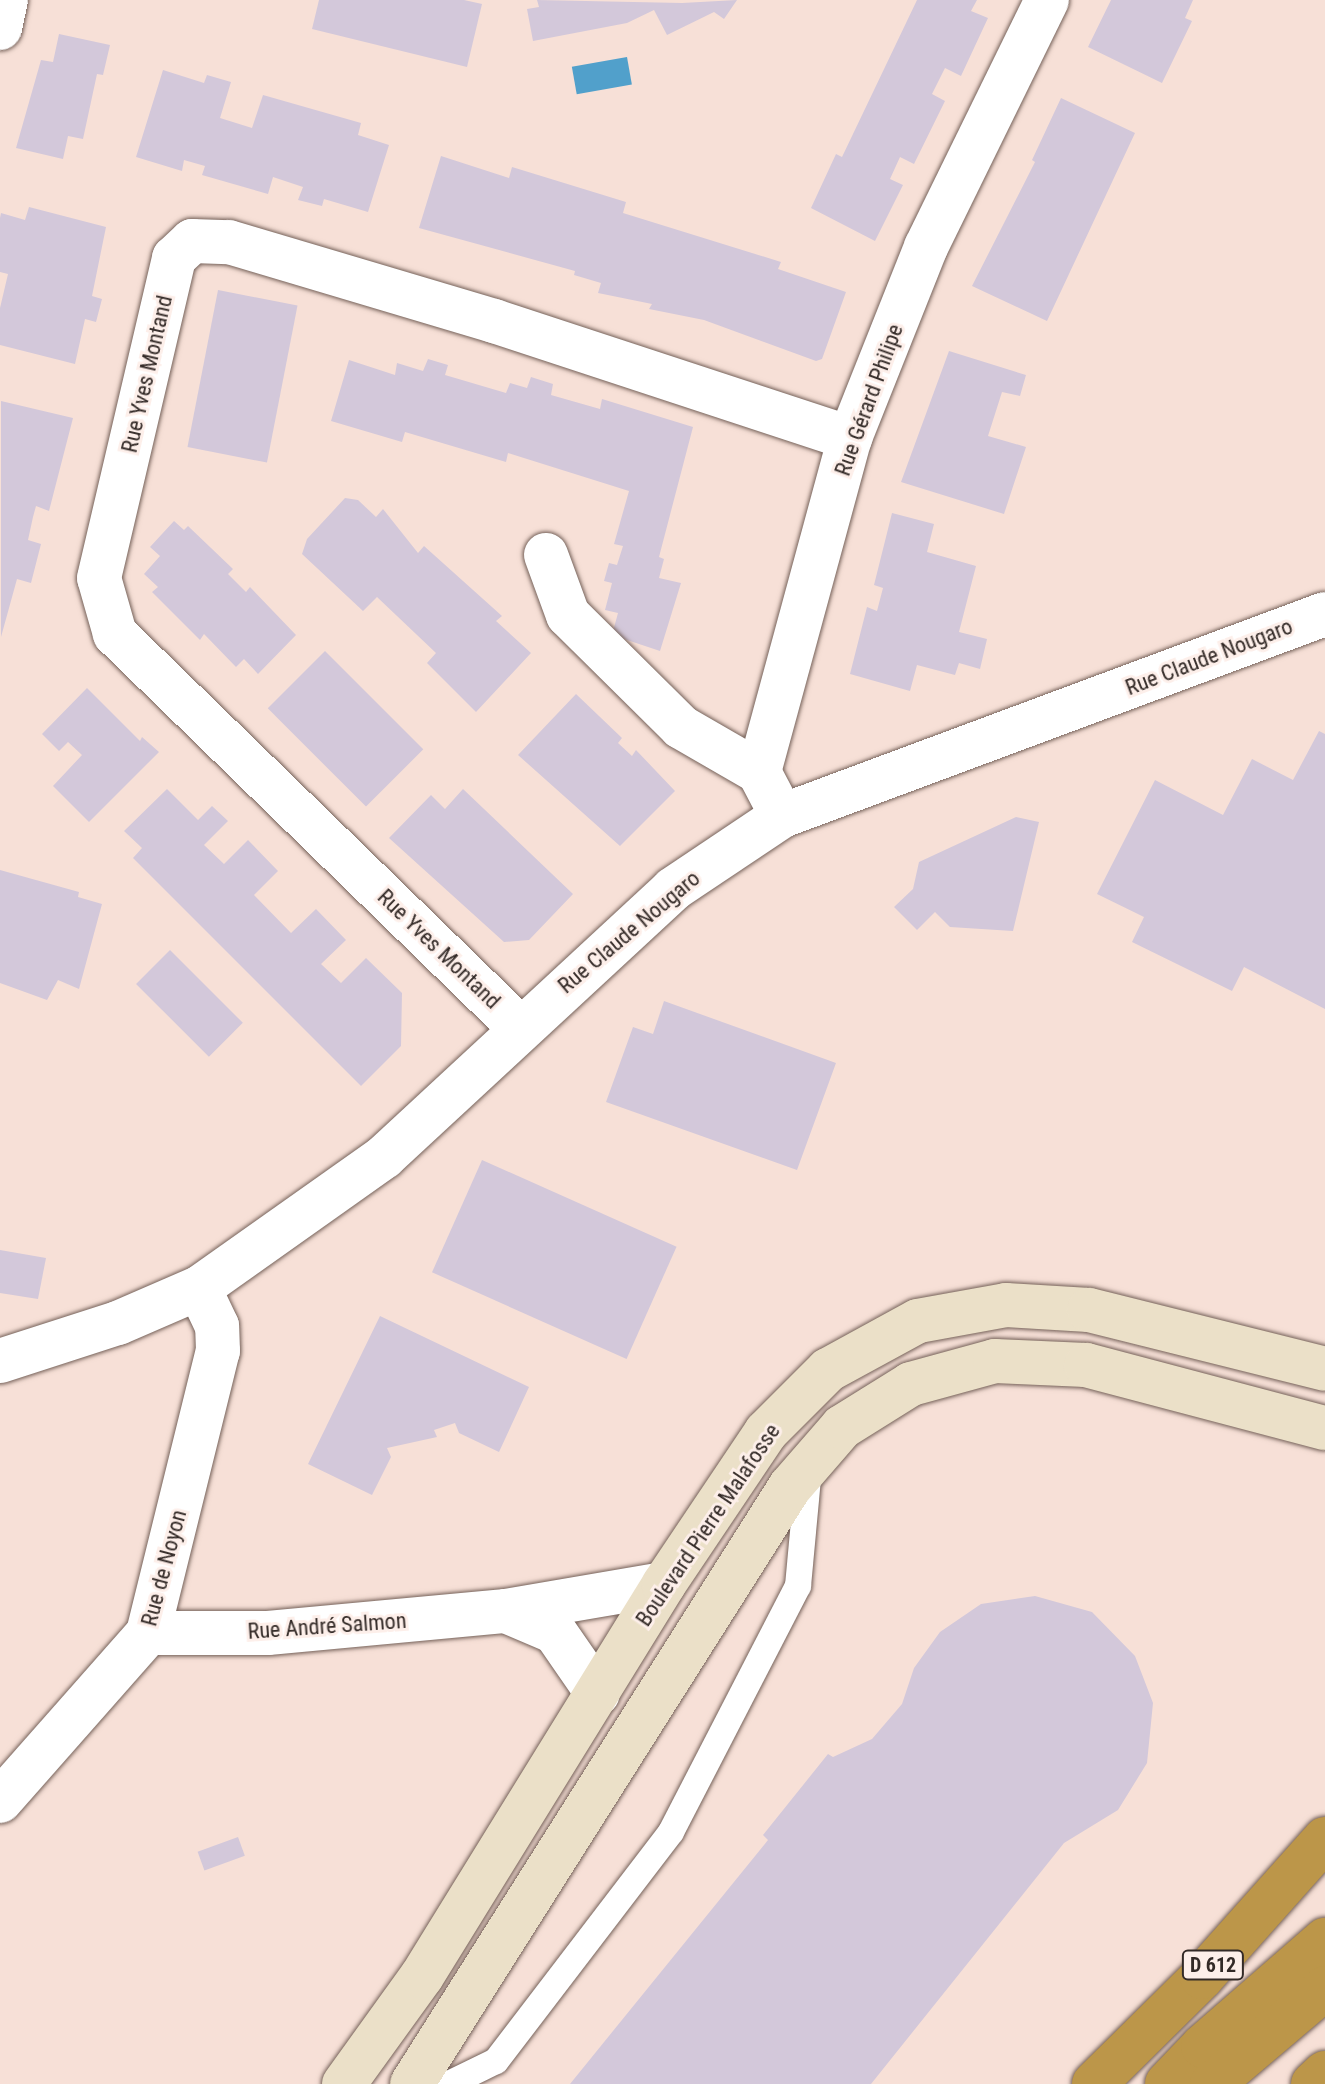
<!DOCTYPE html>
<meta charset="utf-8">
<style>
body{margin:0}
#map{position:relative;width:1325px;height:2084px;overflow:hidden;background:#f7e0d7;font-family:"Roboto Condensed",sans-serif}
div>[style]{position:absolute}
[style*='--x']{left:calc(var(--x)*1px);top:calc(var(--y)*1px);width:calc(var(--w)*1px);rotate:calc(var(--a)*1deg)}
.water>*{inset:0;background:#51a0cb;transform-origin:0 0}
.building>*{inset:0;background:#d3c8da;transform-origin:0 0}
.roads{filter:drop-shadow(0 0 2px #756159) drop-shadow(0 0 2px #756159)}
.lane>*{height:26px;margin:-13px;padding:0 13px;transform-origin:13px;border-radius:13px;background:#fff}
.street>*{height:44px;margin:-22px;padding:0 22px;transform-origin:22px;border-radius:22px;background:#fff}
.secondary>*{height:44px;margin:-22px;padding:0 22px;transform-origin:22px;border-radius:22px;background:#ebe0c8}
.highway>*{height:44px;margin:-22px;padding:0 22px;transform-origin:22px;border-radius:22px;background:#bc9649}
span{translate:-50% -50%;white-space:nowrap;text-align:center;line-height:1.15;-webkit-text-stroke:6px #fdefea;paint-order:stroke}
.shield-label span{padding:2px 6px;background:#fdefea;border:2px solid;border-radius:6px;-webkit-text-stroke-width:0}
.shield-label{font-size:20px;color:#332a27;font-weight:700}
.street-label{font-size:22px;color:#332a27}
</style>
<div id="map">
<div class="water">
<i style="left:627px;top:57px;width:28px;height:56px;rotate:80deg"></i>
</div>
<div class="building">
<i style="clip-path:polygon(319px 0,464px 0,482px 4px,467px 67px,312px 29px)"></i>
<i style="clip-path:polygon(537px 0,682px 3px,737px 0,724px 19px,714px 12px,667px 35px,654px 10px,627px 23px,533px 41px,527px 9px,539px 7px)"></i>
<i style="clip-path:polygon(917px 0,977px 0,971px 11px,988px 18px,961px 76px,945px 68px,932px 94px,945px 101px,914px 164px,900px 157px,890px 179px,903px 185px,875px 241px,811px 208px,836px 154px,842px 157px)"></i>
<i style="clip-path:polygon(1111px 0,1193px 0,1185px 18px,1192px 21px,1162px 83px,1088px 47px)"></i>
<i style="clip-path:polygon(59px 34px,110px 45px,103px 75px,97px 74px,83px 139px,68px 136px,63px 159px,16px 148px,41px 60px,53px 62px)"></i>
<i style="clip-path:polygon(163px 70px,204px 83px,207px 75px,231px 82px,220px 118px,252px 128px,263px 95px,361px 123px,358px 135px,389px 145px,368px 212px,324px 199px,322px 206px,298px 200px,303px 187px,273px 177px,268px 194px,202px 175px,205px 166px,184px 160px,182px 171px,136px 157px)"></i>
<i style="clip-path:polygon(1061px 98px,1135px 133px,1047px 321px,972px 286px,1035px 162px,1032px 160px)"></i>
<i style="clip-path:polygon(441px 156px,509px 178px,512px 167px,626px 202px,623px 213px,781px 262px,778px 269px,846px 292px,822px 359px,816px 361px,704px 320px,649px 309px,652px 304px,598px 293px,601px 283px,574px 275px,575px 271px,419px 228px)"></i>
<i style="clip-path:polygon(29px 207px,106px 227px,92px 296px,102px 299px,96px 322px,85px 319px,75px 364px,0 345px,0 308px,8px 274px,0 272px,0 218px,1px 213px,25px 220px)"></i>
<i style="left:218px;top:290px;width:81px;height:160px;rotate:11deg"></i>
<i style="clip-path:polygon(949px 351px,1026px 375px,1020px 396px,1002px 392px,988px 436px,1026px 447px,1004px 514px,901px 482px)"></i>
<i style="clip-path:polygon(428px 359px,448px 365px,445px 375px,506px 393px,510px 383px,527px 388px,531px 377px,553px 384px,551px 395px,600px 409px,602px 399px,693px 427px,659px 557px,664px 559px,659px 578px,681px 583px,660px 651px,612px 635px,618px 613px,605px 610px,612px 583px,604px 581px,609px 563px,617px 565px,623px 546px,614px 544px,629px 491px,508px 453px,506px 462px,405px 432px,402px 442px,331px 421px,349px 360px,395px 375px,397px 363px,423px 371px)"></i>
<i style="clip-path:polygon(1px 401px,73px 418px,49px 511px,36px 506px,33px 517px,28px 540px,41px 544px,31px 583px,17px 579px,1px 637px)"></i>
<i style="clip-path:polygon(345px 498px,358px 500px,376px 517px,383px 509px,418px 553px,424px 546px,502px 616px,496px 621px,531px 653px,476px 712px,427px 663px,436px 653px,377px 597px,363px 611px,302px 554px,307px 539px)"></i>
<i style="clip-path:polygon(892px 513px,934px 524px,927px 552px,976px 566px,959px 632px,987px 639px,980px 669px,959px 663px,955px 675px,917px 665px,910px 691px,850px 674px,867px 607px,877px 611px,883px 588px,874px 585px)"></i>
<i style="clip-path:polygon(174px 521px,184px 530px,188px 526px,233px 569px,228px 574px,246px 592px,250px 587px,296px 635px,258px 674px,244px 659px,236px 667px,204px 634px,200px 640px,152px 592px,158px 587px,144px 574px,160px 556px,150px 547px)"></i>
<i style="left:325px;top:651px;width:139px;height:81px;rotate:45deg"></i>
<i style="clip-path:polygon(87px 688px,140px 741px,142px 737px,159px 752px,89px 822px,53px 786px,82px 755px,68px 742px,59px 751px,42px 734px)"></i>
<i style="clip-path:polygon(576px 694px,622px 738px,618px 743px,632px 756px,636px 750px,675px 791px,620px 846px,518px 755px)"></i>
<i style="clip-path:polygon(1319px 731px,1325px 734px,1325px 1009px,1244px 967px,1232px 991px,1132px 942px,1144px 917px,1097px 894px,1155px 780px,1223px 815px,1252px 759px,1293px 780px)"></i>
<i style="clip-path:polygon(167px 789px,198px 820px,212px 806px,228px 821px,204px 845px,224px 864px,248px 840px,278px 871px,254px 895px,291px 933px,316px 909px,346px 940px,321px 964px,341px 983px,366px 958px,402px 993px,401px 1046px,361px 1086px,133px 858px,142px 848px,124px 831px)"></i>
<i style="clip-path:polygon(463px 789px,573px 894px,529px 940px,504px 942px,389px 838px,431px 795px,445px 809px)"></i>
<i style="clip-path:polygon(1016px 817px,1039px 822px,1013px 931px,950px 927px,935px 912px,917px 930px,894px 907px,913px 889px,919px 862px)"></i>
<i style="clip-path:polygon(0 870px,79px 892px,78px 897px,102px 904px,79px 989px,58px 980px,47px 1000px,0 983px)"></i>
<i style="left:170px;top:950px;width:103px;height:48px;rotate:45deg"></i>
<i style="clip-path:polygon(664px 1001px,836px 1063px,797px 1170px,606px 1102px,633px 1027px,653px 1034px)"></i>
<i style="left:482px;top:1160px;width:213px;height:123px;rotate:24deg"></i>
<i style="clip-path:polygon(0 1250px,46px 1258px,38px 1299px,0 1293px)"></i>
<i style="clip-path:polygon(380px 1316px,529px 1387px,499px 1452px,459px 1433px,455px 1423px,434px 1430px,437px 1437px,387px 1448px,391px 1457px,372px 1495px,308px 1464px)"></i>
<i style="clip-path:polygon(1035px 1596px,1092px 1612px,1135px 1656px,1153px 1703px,1147px 1763px,1118px 1810px,1064px 1843px,871px 2084px,570px 2084px,768px 1840px,763px 1835px,828px 1754px,833px 1757px,872px 1739px,902px 1704px,914px 1668px,940px 1632px,981px 1604px)"></i>
<i style="left:238px;top:1837px;width:20px;height:43px;rotate:70deg"></i>
</div>
<div class="roads">
<div class="lane">
<i style="--x:449;--y:2084;--w:52;--a:-26.1"></i>
<i style="--x:496;--y:2061;--w:288;--a:-52.6"></i>
<i style="--x:671;--y:1832;--w:277;--a:-62.7"></i>
<i style="--x:798;--y:1586;--w:119;--a:-84.7"></i>
</div>
<div class="street">
<i style="--x:0;--y:28;--w:29;--a:-78"></i>
<i style="--x:546;--y:555;--w:64;--a:69.9"></i>
<i style="--x:568;--y:615;--w:159;--a:44.7"></i>
<i style="--x:681;--y:727;--w:90;--a:30"></i>
<i style="--x:782;--y:816;--w:50;--a:-117.6"></i>
<i style="--x:759;--y:772;--w:346;--a:-74.8"></i>
<i style="--x:850;--y:438;--w:206;--a:-68.3"></i>
<i style="--x:926;--y:247;--w:275;--a:-63.9"></i>
<i style="--x:519;--y:1027;--w:564;--a:-135.79"></i>
<i style="--x:115;--y:634;--w:58;--a:-105.9"></i>
<i style="--x:99;--y:578;--w:329;--a:-76.8"></i>
<i style="--x:174;--y:258;--w:25;--a:-43"></i>
<i style="--x:192;--y:241;--w:37;--a:2"></i>
<i style="--x:229;--y:242;--w:277;--a:16.6"></i>
<i style="--x:494;--y:321;--w:375;--a:18.2"></i>
<i style="--x:0;--y:1361;--w:124;--a:-17.9"></i>
<i style="--x:118;--y:1323;--w:88;--a:-23.4"></i>
<i style="--x:199;--y:1288;--w:227;--a:-35.3"></i>
<i style="--x:384;--y:1157;--w:394;--a:-42.8"></i>
<i style="--x:673;--y:889;--w:131;--a:-33.8"></i>
<i style="--x:782;--y:816;--w:579;--a:-20.41"></i>
<i style="--x:506;--y:1611;--w:53;--a:23.2"></i>
<i style="--x:555;--y:1632;--w:75;--a:55.3"></i>
<i style="--x:148;--y:1633;--w:120;--a:0"></i>
<i style="--x:268;--y:1633;--w:239;--a:-5.3"></i>
<i style="--x:506;--y:1611;--w:160;--a:-9.7"></i>
<i style="--x:0;--y:1801;--w:224;--a:-48.6"></i>
<i style="--x:148;--y:1633;--w:291;--a:-76.1"></i>
<i style="--x:218;--y:1351;--w:25;--a:-92"></i>
<i style="--x:217;--y:1326;--w:42;--a:-115.3"></i>
</div>
<div class="secondary">
<i style="--x:344;--y:2084;--w:133;--a:-54.2"></i>
<i style="--x:422;--y:1976;--w:461;--a:-58.3"></i>
<i style="--x:664;--y:1584;--w:183;--a:-56.1"></i>
<i style="--x:766;--y:1432;--w:88;--a:-45"></i>
<i style="--x:828;--y:1370;--w:102;--a:-28.6"></i>
<i style="--x:918;--y:1321;--w:89;--a:-10.3"></i>
<i style="--x:1006;--y:1305;--w:83;--a:3.4"></i>
<i style="--x:1089;--y:1310;--w:243;--a:14"></i>
<i style="--x:412;--y:2084;--w:707;--a:-57.66"></i>
<i style="--x:790;--y:1487;--w:79;--a:-49.1"></i>
<i style="--x:842;--y:1427;--w:81;--a:-31.9"></i>
<i style="--x:911;--y:1384;--w:87;--a:-15.3"></i>
<i style="--x:995;--y:1361;--w:91;--a:2.5"></i>
<i style="--x:1086;--y:1365;--w:247;--a:14.8"></i>
</div>
<div class="highway">
<i style="--x:1094;--y:2084;--w:152;--a:-44.7"></i>
<i style="--x:1202;--y:1977;--w:185;--a:-48.3"></i>
<i style="--x:1167;--y:2084;--w:52;--a:-46.5"></i>
<i style="--x:1203;--y:2046;--w:162;--a:-41"></i>
<i style="--x:1212;--y:2084;--w:148;--a:-40.3"></i>
<i style="--x:1313;--y:2084;--w:16;--a:-43"></i>
</div>
</div>
<div class="shield-label">
<span style="left:1213px;top:1965px">D 612</span>
</div>
<div class="street-label">
<span style="left:147px;top:374px;rotate:-77deg">Rue Yves Montand</span>
<span style="left:869px;top:400px;rotate:-70deg">Rue Gérard Philipe</span>
<span style="left:1209px;top:657px;rotate:-21deg">Rue Claude Nougaro</span>
<span style="left:629px;top:932px;rotate:-40deg">Rue Claude Nougaro</span>
<span style="left:439px;top:949px;rotate:44deg">Rue Yves Montand</span>
<span style="left:708px;top:1525px;rotate:-56deg">Boulevard Pierre Malafosse</span>
<span style="left:164px;top:1568px;rotate:-75deg">Rue de Noyon</span>
<span style="left:327px;top:1626px;rotate:-4deg">Rue André Salmon</span>
</div>
</div>
